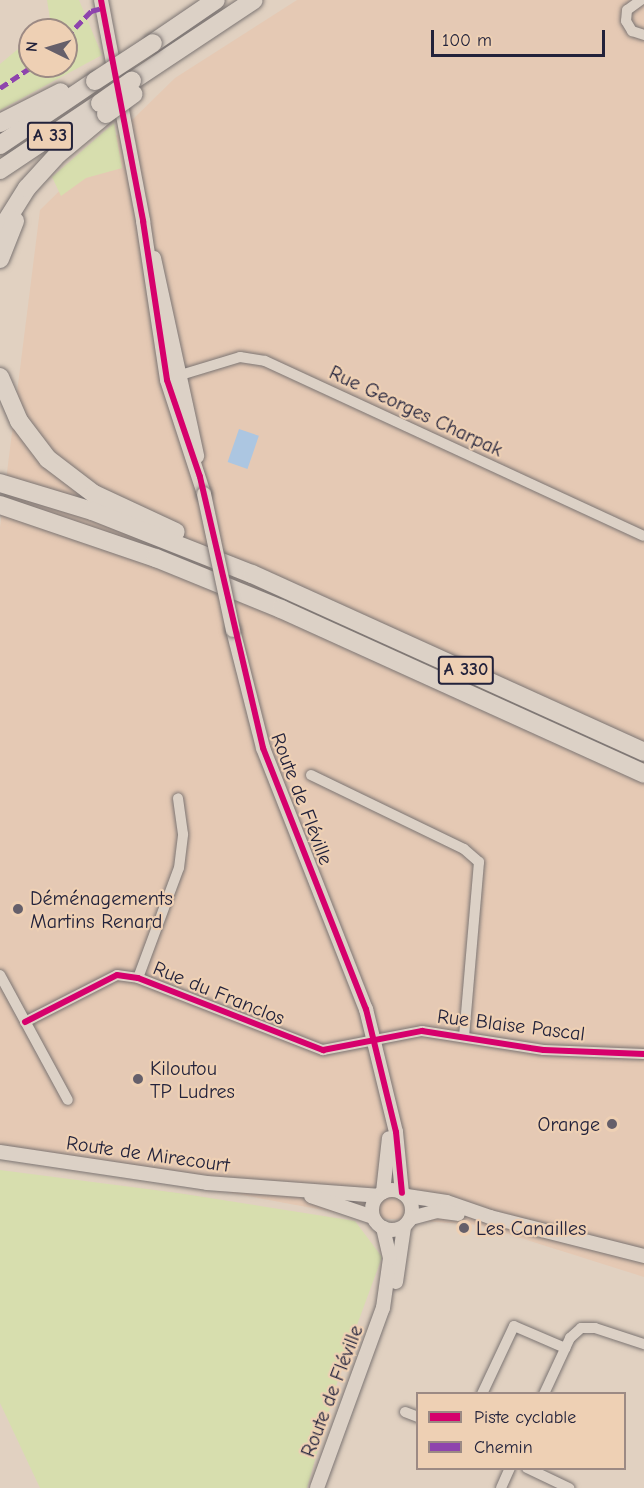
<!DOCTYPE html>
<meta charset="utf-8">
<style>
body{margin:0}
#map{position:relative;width:644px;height:1488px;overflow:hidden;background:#e1d1c1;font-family:"Comic Neue",sans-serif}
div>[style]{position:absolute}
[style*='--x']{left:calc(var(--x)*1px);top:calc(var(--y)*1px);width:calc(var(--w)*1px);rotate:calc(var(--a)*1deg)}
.built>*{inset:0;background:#e5c9b4}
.green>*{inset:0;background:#d7deae}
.water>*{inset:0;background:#acc6e1;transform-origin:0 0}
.roads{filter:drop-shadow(0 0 2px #7c7573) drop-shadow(0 0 2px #7c7573)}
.street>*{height:10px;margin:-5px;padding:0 5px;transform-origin:5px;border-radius:5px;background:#dcd1c6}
.secondary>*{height:14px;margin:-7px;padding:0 7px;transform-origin:7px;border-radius:7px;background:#dcd1c6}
.secondary>.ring{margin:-7px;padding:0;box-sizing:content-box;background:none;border:14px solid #dcd1c6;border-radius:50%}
.highway>*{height:18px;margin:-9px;padding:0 9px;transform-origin:9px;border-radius:9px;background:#dcd1c6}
.bridges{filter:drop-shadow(0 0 2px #7c7573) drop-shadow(0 0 2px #7c7573)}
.secondary-bridge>*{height:14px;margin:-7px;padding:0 7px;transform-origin:7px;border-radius:7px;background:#dcd1c6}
.highway-bridge>*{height:18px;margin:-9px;padding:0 9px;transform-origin:9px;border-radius:9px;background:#dcd1c6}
.quiet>*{height:4.5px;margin-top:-2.25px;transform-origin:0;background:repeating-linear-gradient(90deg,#8e44ad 0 9px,transparent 0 13.5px)}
.cycleway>*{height:6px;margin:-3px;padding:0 3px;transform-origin:3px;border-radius:3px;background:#d6006c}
.dots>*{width:16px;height:16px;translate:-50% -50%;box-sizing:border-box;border:3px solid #eed0b4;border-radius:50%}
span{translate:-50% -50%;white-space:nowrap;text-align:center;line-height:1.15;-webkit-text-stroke:4.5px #eed0b4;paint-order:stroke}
.shield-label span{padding:2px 4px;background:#eed0b4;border:2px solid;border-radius:4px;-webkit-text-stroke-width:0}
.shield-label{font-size:18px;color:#22223b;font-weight:700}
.street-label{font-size:20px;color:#22223b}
.poi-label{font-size:20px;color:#22223b}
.left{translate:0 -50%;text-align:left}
.right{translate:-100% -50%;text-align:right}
.legend{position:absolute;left:416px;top:1392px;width:210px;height:78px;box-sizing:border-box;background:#eed0b4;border:2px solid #9c8a84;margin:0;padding:8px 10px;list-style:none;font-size:18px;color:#22223b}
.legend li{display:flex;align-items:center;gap:12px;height:30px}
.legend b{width:30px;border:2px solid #9c8a84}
.north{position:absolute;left:18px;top:18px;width:60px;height:60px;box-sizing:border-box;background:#eed0b4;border:2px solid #9c8a84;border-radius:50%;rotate:275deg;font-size:16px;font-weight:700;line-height:24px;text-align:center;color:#22223b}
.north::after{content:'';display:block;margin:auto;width:21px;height:27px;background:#655f6a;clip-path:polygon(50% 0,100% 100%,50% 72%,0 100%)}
.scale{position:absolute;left:431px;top:30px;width:174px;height:27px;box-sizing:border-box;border:3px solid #22223b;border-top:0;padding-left:8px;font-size:18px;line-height:21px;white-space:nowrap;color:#22223b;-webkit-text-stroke:4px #eed0b4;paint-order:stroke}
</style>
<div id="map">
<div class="built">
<i style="clip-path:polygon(297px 0,644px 0,644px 1277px,480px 1225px,361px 1217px,0 1150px,0 528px,40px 210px,175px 78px)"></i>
</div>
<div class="green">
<i style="clip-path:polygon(47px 0,79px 0,102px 55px,0 110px,0 64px,30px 39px,30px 66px,66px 66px,66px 30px,39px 30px,50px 19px)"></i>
<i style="clip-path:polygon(114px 123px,122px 168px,86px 178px,61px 196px,52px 177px)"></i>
<i style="clip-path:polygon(0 1170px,178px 1193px,355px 1221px,382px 1257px,342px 1366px,307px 1488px,40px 1488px,0 1403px)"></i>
</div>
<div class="water">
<i style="left:239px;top:429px;width:21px;height:35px;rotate:19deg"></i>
</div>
<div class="roads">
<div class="street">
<i style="--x:641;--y:0;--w:17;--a:144"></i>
<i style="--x:627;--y:10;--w:11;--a:95"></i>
<i style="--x:626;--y:21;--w:12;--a:59"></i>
<i style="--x:632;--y:31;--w:13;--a:18"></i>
<i style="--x:174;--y:377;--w:69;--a:-16.9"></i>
<i style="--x:240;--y:357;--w:25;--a:9"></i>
<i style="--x:265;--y:361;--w:417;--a:24.8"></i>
<i style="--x:311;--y:775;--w:170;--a:25.8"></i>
<i style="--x:464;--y:849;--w:20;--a:41"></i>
<i style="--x:479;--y:862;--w:175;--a:94.9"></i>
<i style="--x:0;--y:975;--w:142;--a:61.5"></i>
<i style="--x:138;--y:978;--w:117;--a:-69.6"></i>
<i style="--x:179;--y:868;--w:34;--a:-83"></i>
<i style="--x:183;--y:834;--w:36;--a:-98"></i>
<i style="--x:25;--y:1022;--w:103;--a:-27.1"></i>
<i style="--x:117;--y:975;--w:21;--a:8"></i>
<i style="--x:138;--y:978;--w:199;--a:21.3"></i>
<i style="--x:323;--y:1050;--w:101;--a:-10.9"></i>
<i style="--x:422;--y:1031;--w:123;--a:8.9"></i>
<i style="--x:544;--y:1050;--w:100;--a:2.3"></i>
<i style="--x:482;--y:1394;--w:75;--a:-64.8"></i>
<i style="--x:514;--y:1326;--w:56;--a:23.3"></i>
<i style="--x:544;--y:1394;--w:62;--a:-65.1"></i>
<i style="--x:570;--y:1338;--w:15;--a:-42"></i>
<i style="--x:581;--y:1328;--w:14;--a:0"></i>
<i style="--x:595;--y:1328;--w:52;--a:18.1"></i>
<i style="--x:405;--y:1412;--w:14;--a:21"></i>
<i style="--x:527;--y:1468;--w:47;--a:25.5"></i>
<i style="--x:501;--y:1488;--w:22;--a:-66"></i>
</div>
<div class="secondary">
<i style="--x:101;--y:0;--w:225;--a:79.2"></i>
<i style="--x:143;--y:221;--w:161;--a:81.4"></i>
<i style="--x:167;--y:380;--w:120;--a:72"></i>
<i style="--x:154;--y:258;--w:203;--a:77.7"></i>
<i style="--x:233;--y:630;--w:122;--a:75.7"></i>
<i style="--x:263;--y:748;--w:281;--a:68.5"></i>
<i style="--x:366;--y:1009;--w:127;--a:76.3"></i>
<i style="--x:396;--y:1132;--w:61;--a:84.4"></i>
<i style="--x:0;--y:1152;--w:209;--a:8.5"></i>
<i style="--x:207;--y:1183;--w:171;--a:4.3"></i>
<i class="ring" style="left:372px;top:1190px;width:26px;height:26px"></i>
<i style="--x:383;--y:1192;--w:54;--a:-83.7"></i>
<i style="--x:311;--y:1196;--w:65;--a:18.7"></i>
<i style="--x:407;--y:1196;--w:40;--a:8.5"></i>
<i style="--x:447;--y:1202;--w:46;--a:19.2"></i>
<i style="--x:490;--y:1217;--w:159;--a:14.2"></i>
<i style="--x:411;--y:1218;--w:27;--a:-15"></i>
<i style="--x:437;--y:1211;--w:21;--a:8"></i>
<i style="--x:396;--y:1282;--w:56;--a:-81.7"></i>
<i style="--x:317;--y:1488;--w:192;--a:-69.9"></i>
<i style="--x:383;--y:1308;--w:50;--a:-82"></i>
<i style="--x:390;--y:1258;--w:31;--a:-103"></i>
</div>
<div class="highway">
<i style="--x:153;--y:43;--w:76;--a:-34.3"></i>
<i style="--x:132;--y:81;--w:146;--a:-33.6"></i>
<i style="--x:0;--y:123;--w:68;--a:-26.9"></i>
<i style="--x:0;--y:145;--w:115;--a:-34"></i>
<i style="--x:0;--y:170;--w:120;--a:-33.8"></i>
<i style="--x:0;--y:231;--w:51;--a:-57.9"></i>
<i style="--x:27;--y:188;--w:46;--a:-47.6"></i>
<i style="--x:58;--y:154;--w:62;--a:-39.8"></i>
<i style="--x:0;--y:259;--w:41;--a:-68.5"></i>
<i style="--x:0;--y:377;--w:48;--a:66.6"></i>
<i style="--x:19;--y:421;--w:48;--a:52.7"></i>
<i style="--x:48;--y:459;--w:58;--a:37.3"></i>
<i style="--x:94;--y:494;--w:90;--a:24.9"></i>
<i style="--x:0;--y:483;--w:96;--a:16.9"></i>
<i style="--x:92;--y:511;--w:172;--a:21.5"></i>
<i style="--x:252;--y:574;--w:431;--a:24.4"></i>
<i style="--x:0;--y:505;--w:165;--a:18.8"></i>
<i style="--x:156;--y:558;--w:135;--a:22.2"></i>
<i style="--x:281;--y:609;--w:399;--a:24.4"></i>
</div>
</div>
<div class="bridges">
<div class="secondary-bridge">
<i style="--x:204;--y:494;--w:139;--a:78"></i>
</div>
<div class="highway-bridge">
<i style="--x:95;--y:81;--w:69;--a:-33.2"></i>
<i style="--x:100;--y:103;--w:39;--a:-35"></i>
<i style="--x:106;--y:114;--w:34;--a:-36"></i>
</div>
</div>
<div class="quiet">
<i style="--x:66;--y:37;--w:36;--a:-46"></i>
<i style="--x:91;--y:11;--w:11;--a:-15"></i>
<i style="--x:0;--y:88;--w:40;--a:-34"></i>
</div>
<div class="cycleway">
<i style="--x:101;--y:0;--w:225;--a:79.2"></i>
<i style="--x:143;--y:221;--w:161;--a:81.4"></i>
<i style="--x:167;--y:380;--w:102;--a:71.2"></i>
<i style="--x:200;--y:477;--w:278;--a:76.9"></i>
<i style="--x:263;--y:748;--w:281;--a:68.5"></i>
<i style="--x:366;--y:1009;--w:127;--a:76.3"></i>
<i style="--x:396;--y:1132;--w:61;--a:84.4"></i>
<i style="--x:25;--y:1022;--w:103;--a:-27.1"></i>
<i style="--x:117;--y:975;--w:21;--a:8"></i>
<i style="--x:138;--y:978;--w:199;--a:21.3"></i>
<i style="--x:323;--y:1050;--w:101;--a:-10.9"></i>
<i style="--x:422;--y:1031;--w:123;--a:8.9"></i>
<i style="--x:544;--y:1050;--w:100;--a:2.3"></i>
</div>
<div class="dots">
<i style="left:18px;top:909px;background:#655f6a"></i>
<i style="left:138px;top:1079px;background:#655f6a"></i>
<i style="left:612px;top:1124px;background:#655f6a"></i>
<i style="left:464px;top:1228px;background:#655f6a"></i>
</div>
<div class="shield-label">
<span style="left:50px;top:136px">A 33</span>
<span style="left:466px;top:670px">A 330</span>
</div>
<div class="street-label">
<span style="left:416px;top:411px;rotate:25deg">Rue Georges Charpak</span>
<span style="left:302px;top:799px;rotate:69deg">Route de Fléville</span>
<span style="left:219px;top:993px;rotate:22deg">Rue du Franclos</span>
<span style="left:511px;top:1025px;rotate:7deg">Rue Blaise Pascal</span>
<span style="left:148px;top:1154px;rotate:8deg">Route de Mirecourt</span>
<span style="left:332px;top:1391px;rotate:-69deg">Route de Fléville</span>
</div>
<div class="poi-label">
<span class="left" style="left:30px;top:910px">Déménagements<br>Martins Renard</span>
<span class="left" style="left:150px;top:1080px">Kiloutou<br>TP Ludres</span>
<span class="right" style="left:600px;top:1124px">Orange</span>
<span class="left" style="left:476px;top:1228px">Les Canailles</span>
</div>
<ul class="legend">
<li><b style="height:8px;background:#d6006c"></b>Piste cyclable</li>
<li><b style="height:8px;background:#8e44ad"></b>Chemin</li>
</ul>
<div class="north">N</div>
<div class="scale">100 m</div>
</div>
